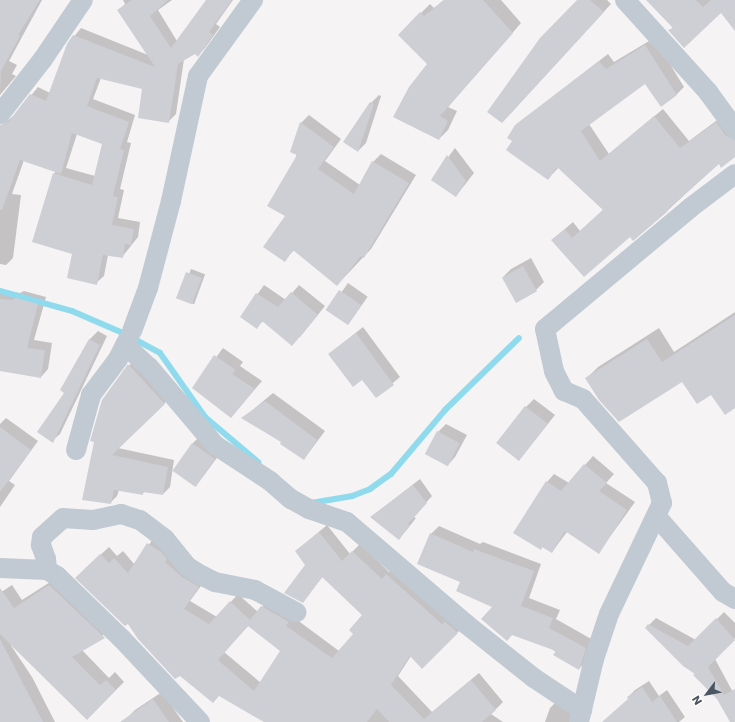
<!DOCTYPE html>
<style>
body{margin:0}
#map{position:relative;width:735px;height:722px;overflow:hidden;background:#f5f3f3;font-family:Poppins,sans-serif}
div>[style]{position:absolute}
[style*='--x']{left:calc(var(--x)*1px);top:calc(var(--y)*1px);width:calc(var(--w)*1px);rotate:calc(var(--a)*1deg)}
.shadow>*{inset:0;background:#0003;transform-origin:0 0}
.stream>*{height:6px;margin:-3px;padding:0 3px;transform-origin:3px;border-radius:3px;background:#90daee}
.building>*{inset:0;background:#cdcfd5;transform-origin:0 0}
.minor>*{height:20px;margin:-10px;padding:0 10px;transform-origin:10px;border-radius:10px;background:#c1cad2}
span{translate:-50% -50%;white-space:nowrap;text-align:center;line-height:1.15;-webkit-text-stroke:4px #fff;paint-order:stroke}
.north{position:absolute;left:687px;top:674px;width:40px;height:40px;-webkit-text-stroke:3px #fff;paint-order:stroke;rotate:238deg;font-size:11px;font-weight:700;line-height:16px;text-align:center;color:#4a5661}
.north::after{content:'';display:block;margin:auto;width:14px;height:18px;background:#4a5661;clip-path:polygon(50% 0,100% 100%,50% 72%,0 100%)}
</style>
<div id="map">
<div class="shadow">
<i style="clip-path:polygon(1px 0,42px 0,9px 61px,17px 65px,12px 74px,16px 76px,0 95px)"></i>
<i style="clip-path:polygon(evenodd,123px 0,172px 0,158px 10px,177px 41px,207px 0,233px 0,216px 24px,220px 27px,205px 48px,198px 55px,195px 53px,184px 59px,176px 114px,169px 121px,143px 88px,101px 78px,93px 99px,135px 115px,127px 142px,131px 143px,120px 189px,124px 190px,118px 218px,140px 222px,138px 237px,122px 257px,108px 255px,104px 276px,96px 283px,73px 253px,54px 174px,56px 171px,24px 160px,12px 194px,21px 195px,13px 258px,6px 265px,0 264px,0 126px,15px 115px,38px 87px,50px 93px,68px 44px,81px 28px,148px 55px,119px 10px,125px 4px,123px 0,77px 134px,104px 143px,95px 176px,66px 168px,77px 134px)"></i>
<i style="clip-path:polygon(444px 0,501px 0,521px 23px,448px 107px,457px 111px,448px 130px,439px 139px,421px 13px,430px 4px,434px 8px)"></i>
<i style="clip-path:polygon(578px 0,607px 0,611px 4px,510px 114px)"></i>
<i style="clip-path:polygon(648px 0,735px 0,735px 30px,721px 12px,670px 31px,673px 27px)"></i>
<i style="clip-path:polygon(654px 38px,684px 87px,676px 95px,645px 82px,589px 124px,609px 154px,663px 109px,689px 141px,724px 115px,735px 129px,735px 155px,719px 163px,667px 211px,630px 235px,552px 240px,573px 222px,580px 231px,604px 209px,559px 167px,548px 179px,514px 141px,516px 125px,608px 54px,614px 62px)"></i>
<i style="clip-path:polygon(379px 95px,381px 96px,366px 143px,358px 151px,371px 103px)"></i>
<i style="clip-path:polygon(309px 115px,341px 139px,325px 161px,360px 185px,373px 162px,381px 154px,416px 175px,371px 249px,337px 285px,294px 250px,285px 260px,287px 216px,301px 123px)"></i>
<i style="clip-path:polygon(455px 148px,474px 173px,456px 196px,432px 179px)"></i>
<i style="clip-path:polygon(531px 258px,544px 282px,536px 290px,503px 277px,511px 269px)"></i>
<i style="left:191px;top:269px;width:15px;height:32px;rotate:20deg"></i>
<i style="left:348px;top:283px;width:24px;height:34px;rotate:35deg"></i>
<i style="clip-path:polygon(264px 285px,286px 300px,299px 285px,325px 306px,300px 337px,263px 321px,257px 327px,241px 317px)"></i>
<i style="clip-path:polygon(0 290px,20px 293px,24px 291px,46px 297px,34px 340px,52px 343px,48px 369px,41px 377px,0 370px)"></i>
<i style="clip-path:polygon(735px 312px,735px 407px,683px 381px,587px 378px,598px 367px,659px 328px,674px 352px)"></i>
<i style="clip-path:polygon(363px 327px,400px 377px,376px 397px,363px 378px,329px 354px)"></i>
<i style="clip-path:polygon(98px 331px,107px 336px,60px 434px,52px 441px,65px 392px,61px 390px,90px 339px)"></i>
<i style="clip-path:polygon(223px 348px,243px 362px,240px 366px,262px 381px,231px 417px,194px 387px)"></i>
<i style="clip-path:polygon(136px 357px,172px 396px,118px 448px,174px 460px,170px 487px,163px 494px,146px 491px,142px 494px,119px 490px,117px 496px,110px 503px,102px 401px)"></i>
<i style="clip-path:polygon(273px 393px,325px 431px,304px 459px,282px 442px,243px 418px)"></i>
<i style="clip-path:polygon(534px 399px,555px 415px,519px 460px,526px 407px)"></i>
<i style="clip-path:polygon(6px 418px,38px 441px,9px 481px,15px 485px,0 507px,0 424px)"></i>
<i style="clip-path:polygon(446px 424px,467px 435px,455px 457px,448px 465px,438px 432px)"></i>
<i style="clip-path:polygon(200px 436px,222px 451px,196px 486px,192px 444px)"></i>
<i style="clip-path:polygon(593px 456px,614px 474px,606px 483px,635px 502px,599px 552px,567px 532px,552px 552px,543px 546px,541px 549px,547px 482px,554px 474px,569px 483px)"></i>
<i style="clip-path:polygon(420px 479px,432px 496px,413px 517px,416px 518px,405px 532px,371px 517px)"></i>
<i style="clip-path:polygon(evenodd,327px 525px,350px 554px,360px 544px,389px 572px,394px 567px,465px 625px,422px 667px,411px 656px,398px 676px,432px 712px,479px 673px,503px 702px,491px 714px,503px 722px,265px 722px,129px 623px,84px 570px,109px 547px,117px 556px,123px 551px,135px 565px,155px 536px,206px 579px,190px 601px,217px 617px,238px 594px,258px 612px,269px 599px,339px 651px,354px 634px,364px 615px,323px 576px,303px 602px,307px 565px,296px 551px,327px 525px,249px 625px,282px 651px,261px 683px,224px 652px,249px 625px)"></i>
<i style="clip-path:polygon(439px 526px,480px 544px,483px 542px,541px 564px,529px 598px,560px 610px,556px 619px,593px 640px,586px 661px,579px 669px,461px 582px,431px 534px)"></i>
<i style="clip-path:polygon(58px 577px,112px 629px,82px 650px,109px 678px,115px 672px,124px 682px,87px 719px,10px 644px,32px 677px,55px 722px,0 722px,0 593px,12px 585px,22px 600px)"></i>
<i style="clip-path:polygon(724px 612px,735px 623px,735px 638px,715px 659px,735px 696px,735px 717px,649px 625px,656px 618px,696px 640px)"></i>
<i style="clip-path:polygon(649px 681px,659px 696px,667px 690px,685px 717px,679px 722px,603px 722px,629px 699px,628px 697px,635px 690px)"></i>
<i style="clip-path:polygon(162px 692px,183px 722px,130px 722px,127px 718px,135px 710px)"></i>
<i style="clip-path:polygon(558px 700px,575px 711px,575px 722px,545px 722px,550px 708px)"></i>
</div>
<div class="stream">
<i style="--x:0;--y:291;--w:75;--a:15.5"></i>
<i style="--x:72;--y:311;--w:56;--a:23.3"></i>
<i style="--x:123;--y:333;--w:42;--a:28.4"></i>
<i style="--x:160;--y:353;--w:78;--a:54.9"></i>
<i style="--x:205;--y:417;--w:70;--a:40.3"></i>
<i style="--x:311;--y:503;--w:42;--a:-9.7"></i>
<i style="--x:352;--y:496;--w:19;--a:-21"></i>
<i style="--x:370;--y:489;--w:26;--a:-36"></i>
<i style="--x:391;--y:474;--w:84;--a:-49.8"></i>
<i style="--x:445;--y:410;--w:103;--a:-44.2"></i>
</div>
<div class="building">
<i style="clip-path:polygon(0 0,40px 0,18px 35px,20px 36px,0 73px)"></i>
<i style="clip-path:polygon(132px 0,168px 0,150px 16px,171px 48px,206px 0,232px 0,209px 32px,213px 35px,198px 57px,195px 54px,178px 64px,169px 123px,138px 118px,142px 89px,97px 78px,87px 106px,129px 122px,120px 149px,124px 150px,113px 196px,118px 197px,112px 225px,134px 229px,131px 245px,125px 244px,123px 258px,103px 255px,97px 285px,67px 278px,72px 254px,32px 242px,53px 173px,92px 185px,102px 144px,72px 133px,61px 174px,20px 160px,2px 210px,0 210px,0 125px,9px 121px,30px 94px,46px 101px,67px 44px,73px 35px,155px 67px,117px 10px)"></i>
<i style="clip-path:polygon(444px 0,483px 0,513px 33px,440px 116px,448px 121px,439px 140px,393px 117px,409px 87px,427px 64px,398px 35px,420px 12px,424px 16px)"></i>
<i style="clip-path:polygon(577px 0,590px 0,604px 12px,502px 123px,487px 112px,540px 38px)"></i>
<i style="clip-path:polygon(646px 0,696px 0,703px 7px,711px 0,735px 0,735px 31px,721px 13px,684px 48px,668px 30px,673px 28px)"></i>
<i style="clip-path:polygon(645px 45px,677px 95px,661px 107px,645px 84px,581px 131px,600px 161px,654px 116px,680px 148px,716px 122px,726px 136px,735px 140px,735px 157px,721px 168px,719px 164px,667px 210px,668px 211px,633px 241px,630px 237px,584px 277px,551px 240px,565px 229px,572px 238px,603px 210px,557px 167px,548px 180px,506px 150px,512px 141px,507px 138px,515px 125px,599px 61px,606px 69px)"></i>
<i style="clip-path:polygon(370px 102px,374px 104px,358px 152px,343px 142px)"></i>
<i style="clip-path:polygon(300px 122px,334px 147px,318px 169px,354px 194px,372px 161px,409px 183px,364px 258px,361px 256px,337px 286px,293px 250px,285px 262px,263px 247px,285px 216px,267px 206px,297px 155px,290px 152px)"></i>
<i style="clip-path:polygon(447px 155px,466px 181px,456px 197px,431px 180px)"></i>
<i style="left:523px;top:266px;width:29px;height:24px;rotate:61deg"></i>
<i style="left:186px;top:272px;width:17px;height:28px;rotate:21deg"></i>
<i style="left:339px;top:290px;width:27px;height:24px;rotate:34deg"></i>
<i style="clip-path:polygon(291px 292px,318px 315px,292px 346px,262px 321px,257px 329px,240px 317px,256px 293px,278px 307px)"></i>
<i style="clip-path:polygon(16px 298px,38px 304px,27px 348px,45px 350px,41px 378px,0 371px,0 299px,12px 300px)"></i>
<i style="clip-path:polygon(735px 315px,735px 408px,725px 415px,711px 395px,697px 404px,682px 382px,619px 422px,599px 400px,585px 378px,647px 339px,662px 362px)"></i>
<i style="clip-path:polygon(356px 333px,394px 385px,376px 398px,362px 380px,353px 387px,328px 354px)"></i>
<i style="clip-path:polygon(89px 339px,100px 345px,53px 443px,37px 432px,64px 393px,60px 390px)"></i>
<i style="clip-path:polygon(214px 355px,236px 370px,232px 374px,255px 389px,231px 418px,192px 388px)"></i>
<i style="clip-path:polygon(128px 364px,165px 404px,112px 455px,168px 467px,163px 495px,143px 492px,143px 495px,114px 490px,111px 504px,82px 500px,94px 442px,90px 441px,102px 400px)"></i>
<i style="clip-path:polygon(265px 401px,317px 440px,304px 460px,280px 444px,281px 442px,241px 418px)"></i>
<i style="left:525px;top:406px;width:29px;height:47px;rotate:38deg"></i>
<i style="clip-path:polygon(0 427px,31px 450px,0 492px)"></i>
<i style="left:437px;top:431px;width:26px;height:26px;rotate:28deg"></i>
<i style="left:192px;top:443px;width:28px;height:34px;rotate:35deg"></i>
<i style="clip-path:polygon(584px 464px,607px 483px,599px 491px,627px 510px,599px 554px,565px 531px,552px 553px,542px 547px,541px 550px,513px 533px,546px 481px,561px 491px)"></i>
<i style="clip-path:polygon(413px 485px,427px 503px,408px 524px,410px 525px,399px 540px,370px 517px)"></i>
<i style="clip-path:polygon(evenodd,319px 532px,342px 561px,352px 551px,382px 579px,386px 574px,443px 625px,444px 621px,458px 633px,422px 669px,410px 656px,391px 685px,424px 719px,471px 680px,496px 710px,482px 722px,389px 722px,377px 709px,367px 722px,264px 722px,219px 696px,213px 703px,180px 676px,175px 679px,138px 639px,128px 624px,125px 626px,75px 578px,100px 554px,109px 563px,114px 558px,128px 573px,147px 543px,161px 552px,167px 559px,165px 562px,182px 577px,199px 587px,184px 609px,209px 624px,230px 601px,250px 620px,261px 606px,289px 622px,286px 626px,332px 658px,353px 634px,349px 630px,362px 615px,322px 577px,303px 603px,284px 593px,305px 565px,295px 551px,319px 532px,248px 626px,280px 651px,254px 691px,218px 660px,248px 626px)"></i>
<i style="clip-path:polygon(430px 533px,473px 552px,474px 549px,534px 571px,521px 606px,553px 618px,549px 628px,586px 648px,579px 670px,553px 655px,556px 651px,512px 635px,507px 641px,481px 619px,492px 607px,456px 591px,460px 582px,417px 564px)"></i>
<i style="clip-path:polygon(49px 585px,105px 638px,72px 657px,100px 685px,106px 680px,116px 690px,87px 720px,0 634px,0 588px,14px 608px)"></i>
<i style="clip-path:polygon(716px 618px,735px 640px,708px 667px,724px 695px,735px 689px,735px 722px,730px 722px,717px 699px,693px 675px,695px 674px,683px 666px,645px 628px,648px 624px,688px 646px)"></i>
<i style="clip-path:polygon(0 639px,43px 722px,0 722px)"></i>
<i style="clip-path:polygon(642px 687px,652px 702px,660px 696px,677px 722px,602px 722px,628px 699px,627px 697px)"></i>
<i style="clip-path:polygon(153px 699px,169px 722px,120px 722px)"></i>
</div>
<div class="minor">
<i style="--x:625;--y:0;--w:124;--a:47.9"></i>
<i style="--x:708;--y:92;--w:46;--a:53.9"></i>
<i style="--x:0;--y:114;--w:70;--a:-52"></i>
<i style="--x:43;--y:59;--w:71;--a:-55.9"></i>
<i style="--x:132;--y:331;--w:46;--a:-69.6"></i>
<i style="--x:148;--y:288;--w:90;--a:-75.2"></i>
<i style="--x:171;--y:201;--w:128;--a:-77.8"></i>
<i style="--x:198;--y:76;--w:94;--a:-54.1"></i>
<i style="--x:125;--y:345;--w:33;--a:43"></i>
<i style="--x:149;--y:367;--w:102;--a:49.8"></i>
<i style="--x:215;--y:445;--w:66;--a:33.2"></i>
<i style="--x:270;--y:481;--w:28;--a:41"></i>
<i style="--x:291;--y:499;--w:21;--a:29"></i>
<i style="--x:309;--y:509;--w:40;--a:18.9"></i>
<i style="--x:347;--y:522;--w:157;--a:40.6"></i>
<i style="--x:466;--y:624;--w:87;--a:38.5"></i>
<i style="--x:534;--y:678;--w:58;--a:33.7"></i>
<i style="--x:76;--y:450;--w:57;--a:-74.7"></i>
<i style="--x:91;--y:395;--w:45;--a:-53.1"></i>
<i style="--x:118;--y:359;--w:22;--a:-63"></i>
<i style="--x:657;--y:517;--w:100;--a:48.7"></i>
<i style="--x:723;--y:592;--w:14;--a:30"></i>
<i style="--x:0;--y:568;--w:47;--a:2.4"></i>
<i style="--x:47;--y:570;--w:12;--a:31"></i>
<i style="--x:57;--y:576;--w:91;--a:44.1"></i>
<i style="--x:122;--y:639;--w:114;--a:46.8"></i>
<i style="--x:47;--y:570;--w:11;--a:-95"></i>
<i style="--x:46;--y:559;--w:15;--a:-110"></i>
<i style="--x:41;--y:545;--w:8;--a:-83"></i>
<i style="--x:42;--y:537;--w:28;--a:-42"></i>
<i style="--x:63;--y:518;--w:30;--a:4"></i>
<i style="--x:93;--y:520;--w:29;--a:-12"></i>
<i style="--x:121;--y:514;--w:20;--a:18"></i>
<i style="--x:140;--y:520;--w:31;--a:37"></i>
<i style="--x:165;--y:539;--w:36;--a:51"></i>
<i style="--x:188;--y:567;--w:15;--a:32"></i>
<i style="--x:201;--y:575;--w:16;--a:27"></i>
<i style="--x:215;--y:582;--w:41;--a:11.3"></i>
<i style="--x:255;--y:590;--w:47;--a:28.2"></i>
<i style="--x:579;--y:722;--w:65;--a:-76.6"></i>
<i style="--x:594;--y:659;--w:47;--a:-71.6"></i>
<i style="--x:609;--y:614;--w:123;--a:-64.5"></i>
<i style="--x:662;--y:503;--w:21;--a:-104"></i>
<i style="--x:657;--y:483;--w:112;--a:-131.4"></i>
<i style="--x:583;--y:399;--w:21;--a:-157"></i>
<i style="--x:564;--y:391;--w:22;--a:-117"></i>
<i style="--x:554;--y:371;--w:43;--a:-102.1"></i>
<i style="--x:545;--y:329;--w:189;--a:-39.8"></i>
<i style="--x:690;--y:208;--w:56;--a:-37.1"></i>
</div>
<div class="north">N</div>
</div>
